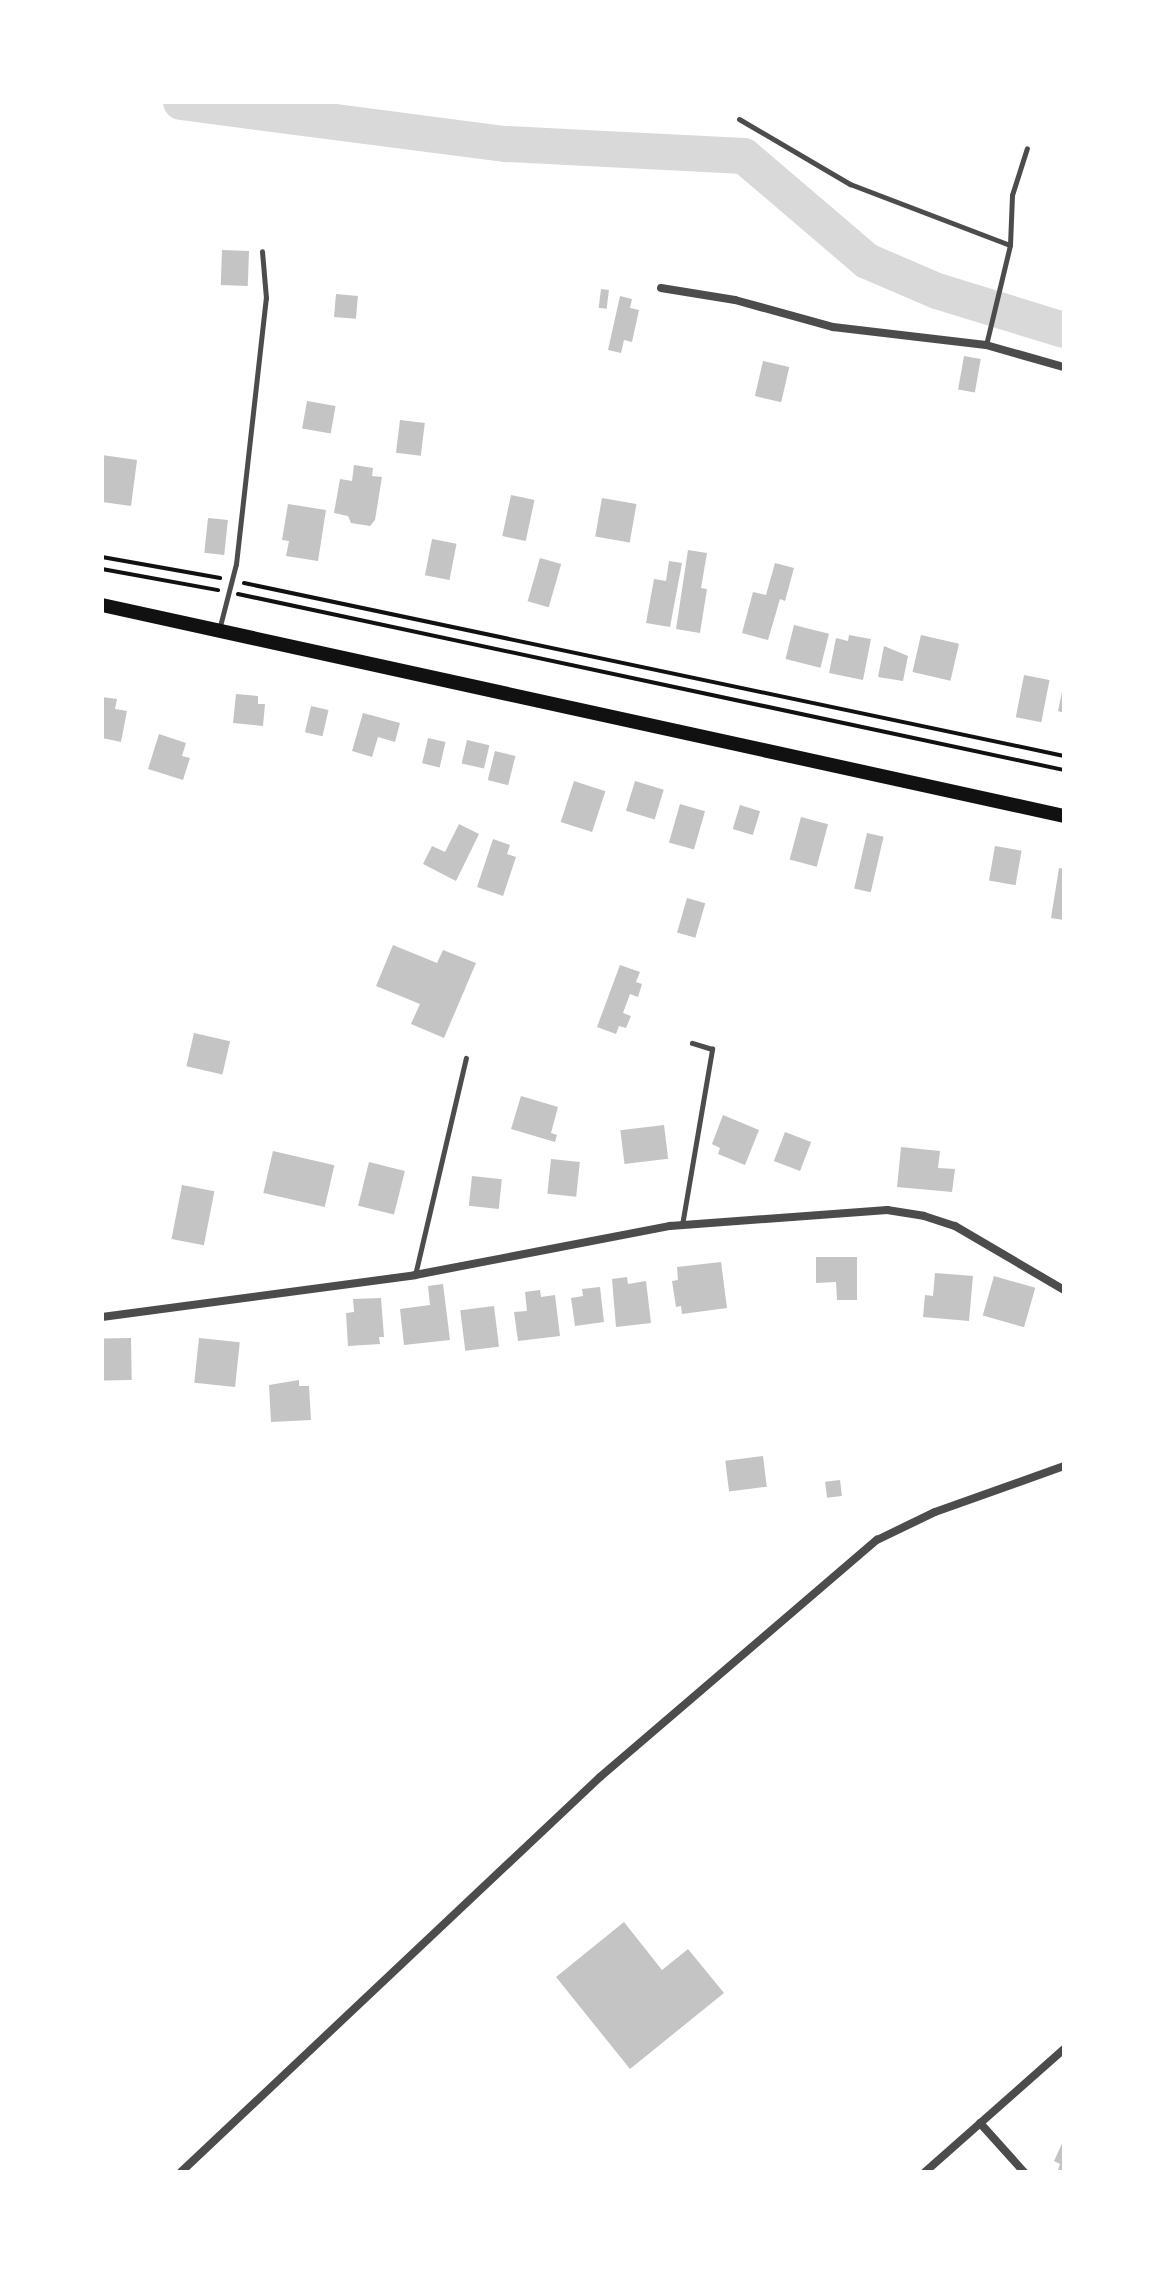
<!DOCTYPE html>
<style>
body{margin:0}
#map{position:relative;width:1166px;height:2274px;overflow:hidden;background:#fff;font-family:"PT Sans",sans-serif}
div>[style]{position:absolute}
[style*='--x']{left:calc(var(--x)*1px);top:calc(var(--y)*1px);width:calc(var(--w)*1px);rotate:calc(var(--a)*1deg)}
.river>*{height:36px;margin:-18px;padding:0 18px;transform-origin:18px;border-radius:18px;background:#d9d9d9}
.building>*{inset:0;background:#c4c4c4;transform-origin:0 0}
.path>*{height:4px;margin:-2px;padding:0 2px;transform-origin:2px;border-radius:2px;background:#111}
.service>*{height:5px;margin:-2.5px;padding:0 2.5px;transform-origin:2.5px;border-radius:2.5px;background:#4c4c4c}
.minor>*{height:8px;margin:-4px;padding:0 4px;transform-origin:4px;border-radius:4px;background:#4c4c4c}
.secondary>*{height:14px;margin:-7px;padding:0 7px;transform-origin:7px;border-radius:7px;background:#111}
span{translate:-50% -50%;white-space:nowrap;text-align:center;line-height:1.15;-webkit-text-stroke:8px #fff;paint-order:stroke}
.frame{position:absolute;inset:0;border:104px solid #fff;pointer-events:none}
</style>
<div id="map">
<div class="river">
<i style="--x:181;--y:102;--w:328;--a:7.4"></i>
<i style="--x:506;--y:144;--w:238;--a:2.9"></i>
<i style="--x:744;--y:156;--w:162;--a:40.5"></i>
<i style="--x:867;--y:261;--w:76;--a:23.2"></i>
<i style="--x:937;--y:291;--w:133;--a:17.1"></i>
</div>
<div class="building">
<i style="left:222px;top:250px;width:27px;height:35px;rotate:2deg"></i>
<i style="left:601px;top:289px;width:8px;height:19px;rotate:7deg"></i>
<i style="left:336px;top:294px;width:22px;height:23px;rotate:5deg"></i>
<i style="clip-path:polygon(620px 296px,632px 299px,630px 308px,639px 310px,632px 342px,624px 340px,621px 353px,608px 350px)"></i>
<i style="left:964px;top:356px;width:17px;height:34px;rotate:10deg"></i>
<i style="left:763px;top:361px;width:27px;height:36px;rotate:13deg"></i>
<i style="left:307px;top:401px;width:29px;height:28px;rotate:10deg"></i>
<i style="left:400px;top:420px;width:25px;height:33px;rotate:7deg"></i>
<i style="clip-path:polygon(102px 455px,137px 460px,131px 506px,102px 502px)"></i>
<i style="clip-path:polygon(354px 465px,373px 468px,372px 476px,382px 477px,375px 520px,370px 526px,351px 523px,348px 516px,334px 513px,340px 479px,352px 481px)"></i>
<i style="left:511px;top:495px;width:24px;height:42px;rotate:12deg"></i>
<i style="left:602px;top:498px;width:35px;height:39px;rotate:10deg"></i>
<i style="clip-path:polygon(288px 504px,326px 510px,318px 561px,286px 556px,289px 541px,282px 540px)"></i>
<i style="left:208px;top:518px;width:20px;height:35px;rotate:6deg"></i>
<i style="left:432px;top:539px;width:25px;height:37px;rotate:11deg"></i>
<i style="clip-path:polygon(688px 550px,707px 553px,701px 588px,707px 589px,700px 633px,676px 629px)"></i>
<i style="left:540px;top:558px;width:22px;height:45px;rotate:16deg"></i>
<i style="clip-path:polygon(669px 561px,682px 563px,670px 627px,646px 623px,654px 579px,666px 581px)"></i>
<i style="clip-path:polygon(775px 563px,794px 568px,785px 601px,780px 599px,768px 640px,742px 633px,753px 592px,766px 595px)"></i>
<i style="left:794px;top:625px;width:36px;height:35px;rotate:14deg"></i>
<i style="clip-path:polygon(849px 635px,871px 639px,863px 680px,829px 673px,836px 638px,848px 641px)"></i>
<i style="left:921px;top:635px;width:39px;height:38px;rotate:13deg"></i>
<i style="clip-path:polygon(884px 646px,908px 656px,903px 681px,878px 677px)"></i>
<i style="left:1024px;top:675px;width:26px;height:43px;rotate:11deg"></i>
<i style="clip-path:polygon(1063px 687px,1064px 687px,1064px 713px,1058px 711px)"></i>
<i style="clip-path:polygon(236px 694px,258px 696px,258px 704px,265px 704px,263px 726px,233px 723px)"></i>
<i style="clip-path:polygon(102px 697px,117px 699px,115px 709px,127px 711px,121px 742px,102px 738px)"></i>
<i style="left:311px;top:706px;width:18px;height:27px;rotate:13deg"></i>
<i style="clip-path:polygon(363px 713px,400px 723px,395px 742px,378px 737px,372px 757px,352px 751px)"></i>
<i style="clip-path:polygon(159px 734px,186px 743px,182px 756px,190px 758px,183px 780px,148px 769px)"></i>
<i style="left:428px;top:738px;width:18px;height:26px;rotate:13deg"></i>
<i style="left:467px;top:740px;width:23px;height:24px;rotate:13deg"></i>
<i style="left:495px;top:751px;width:21px;height:30px;rotate:14deg"></i>
<i style="left:574px;top:781px;width:33px;height:43px;rotate:18deg"></i>
<i style="left:635px;top:781px;width:30px;height:31px;rotate:17deg"></i>
<i style="left:680px;top:804px;width:26px;height:40px;rotate:16deg"></i>
<i style="left:740px;top:805px;width:21px;height:25px;rotate:17deg"></i>
<i style="left:801px;top:817px;width:28px;height:44px;rotate:15deg"></i>
<i style="clip-path:polygon(459px 824px,479px 834px,456px 881px,423px 864px,432px 846px,445px 852px)"></i>
<i style="left:867px;top:833px;width:17px;height:57px;rotate:13deg"></i>
<i style="clip-path:polygon(493px 839px,510px 845px,507px 854px,516px 857px,503px 896px,477px 887px)"></i>
<i style="left:995px;top:846px;width:27px;height:35px;rotate:10deg"></i>
<i style="clip-path:polygon(1059px 868px,1064px 869px,1064px 920px,1051px 918px)"></i>
<i style="left:687px;top:898px;width:19px;height:36px;rotate:16deg"></i>
<i style="clip-path:polygon(393px 945px,437px 963px,443px 950px,476px 963px,444px 1038px,411px 1024px,420px 1004px,376px 986px)"></i>
<i style="clip-path:polygon(620px 965px,640px 972px,636px 982px,642px 984px,638px 997px,630px 994px,623px 1013px,631px 1016px,626px 1028px,619px 1026px,616px 1034px,597px 1027px)"></i>
<i style="left:194px;top:1033px;width:37px;height:34px;rotate:13deg"></i>
<i style="clip-path:polygon(521px 1096px,558px 1107px,551px 1133px,557px 1135px,555px 1142px,511px 1129px)"></i>
<i style="clip-path:polygon(723px 1115px,759px 1130px,745px 1165px,718px 1154px,720px 1148px,712px 1144px)"></i>
<i style="left:664px;top:1125px;width:34px;height:44px;rotate:83deg"></i>
<i style="left:785px;top:1132px;width:28px;height:31px;rotate:21deg"></i>
<i style="clip-path:polygon(901px 1147px,940px 1151px,938px 1168px,955px 1169px,952px 1192px,897px 1187px)"></i>
<i style="left:273px;top:1151px;width:63px;height:43px;rotate:13deg"></i>
<i style="left:551px;top:1159px;width:29px;height:35px;rotate:6deg"></i>
<i style="left:369px;top:1162px;width:37px;height:45px;rotate:14deg"></i>
<i style="left:472px;top:1176px;width:30px;height:30px;rotate:6deg"></i>
<i style="left:182px;top:1185px;width:33px;height:55px;rotate:11deg"></i>
<i style="clip-path:polygon(816px 1257px,857px 1257px,857px 1300px,837px 1300px,836px 1282px,816px 1283px)"></i>
<i style="clip-path:polygon(721px 1262px,727px 1308px,682px 1314px,681px 1306px,676px 1307px,672px 1281px,678px 1280px,677px 1267px)"></i>
<i style="clip-path:polygon(935px 1273px,973px 1276px,969px 1321px,923px 1317px,925px 1295px,933px 1296px)"></i>
<i style="left:994px;top:1276px;width:43px;height:41px;rotate:16deg"></i>
<i style="clip-path:polygon(627px 1277px,628px 1284px,646px 1281px,651px 1323px,616px 1327px,612px 1279px)"></i>
<i style="clip-path:polygon(443px 1284px,450px 1340px,404px 1345px,400px 1309px,430px 1305px,428px 1286px)"></i>
<i style="clip-path:polygon(600px 1287px,604px 1322px,575px 1326px,571px 1298px,583px 1296px,582px 1289px)"></i>
<i style="clip-path:polygon(540px 1290px,541px 1297px,555px 1295px,560px 1336px,518px 1341px,514px 1312px,527px 1311px,525px 1292px)"></i>
<i style="clip-path:polygon(381px 1298px,384px 1337px,379px 1337px,380px 1344px,348px 1346px,346px 1313px,354px 1312px,353px 1299px)"></i>
<i style="left:494px;top:1306px;width:41px;height:34px;rotate:83deg"></i>
<i style="left:131px;top:1338px;width:42px;height:29px;rotate:89deg"></i>
<i style="left:199px;top:1338px;width:41px;height:45px;rotate:6deg"></i>
<i style="clip-path:polygon(299px 1380px,299px 1386px,309px 1386px,311px 1420px,271px 1422px,269px 1385px)"></i>
<i style="left:763px;top:1456px;width:31px;height:38px;rotate:83deg"></i>
<i style="left:840px;top:1480px;width:16px;height:15px;rotate:83deg"></i>
<i style="clip-path:polygon(624px 1922px,662px 1970px,688px 1949px,724px 1993px,630px 2069px,556px 1977px)"></i>
<i style="clip-path:polygon(1064px 2139px,1064px 2172px,1061px 2172px,1058px 2170px,1060px 2164px,1054px 2161px)"></i>
</div>
<div class="path">
<i style="--x:102;--y:557;--w:120;--a:10.1"></i>
<i style="--x:102;--y:569;--w:118;--a:10.3"></i>
<i style="--x:244;--y:583;--w:838;--a:11.91"></i>
<i style="--x:238;--y:594;--w:845;--a:12.03"></i>
</div>
<div class="service">
<i style="--x:739;--y:119;--w:129;--a:30.4"></i>
<i style="--x:850;--y:184;--w:171;--a:20.9"></i>
<i style="--x:986;--y:345;--w:103;--a:-76.5"></i>
<i style="--x:1010;--y:245;--w:50;--a:-87.7"></i>
<i style="--x:1012;--y:195;--w:49;--a:-72.3"></i>
<i style="--x:219;--y:630;--w:68;--a:-75.6"></i>
<i style="--x:236;--y:564;--w:268;--a:-83.6"></i>
<i style="--x:266;--y:298;--w:47;--a:-94.9"></i>
<i style="--x:682;--y:1225;--w:179;--a:-80.3"></i>
<i style="--x:712;--y:1049;--w:21;--a:-163"></i>
<i style="--x:415;--y:1275;--w:223;--a:-76.8"></i>
</div>
<div class="minor">
<i style="--x:661;--y:288;--w:75;--a:9.2"></i>
<i style="--x:735;--y:300;--w:102;--a:15.4"></i>
<i style="--x:833;--y:327;--w:154;--a:6.7"></i>
<i style="--x:986;--y:345;--w:81;--a:15.8"></i>
<i style="--x:102;--y:1317;--w:316;--a:-7.6"></i>
<i style="--x:415;--y:1275;--w:260;--a:-10.9"></i>
<i style="--x:670;--y:1226;--w:218;--a:-4.2"></i>
<i style="--x:887;--y:1210;--w:37;--a:9"></i>
<i style="--x:924;--y:1216;--w:33;--a:18"></i>
<i style="--x:955;--y:1226;--w:126;--a:30.4"></i>
<i style="--x:980;--y:2123;--w:66;--a:48.1"></i>
<i style="--x:181;--y:2172;--w:576;--a:-43.31"></i>
<i style="--x:600;--y:1777;--w:365;--a:-40.6"></i>
<i style="--x:877;--y:1540;--w:64;--a:-25.8"></i>
<i style="--x:935;--y:1512;--w:137;--a:-19.6"></i>
<i style="--x:925;--y:2172;--w:186;--a:-41.5"></i>
</div>
<div class="secondary">
<i style="--x:102;--y:605;--w:985;--a:12.37"></i>
</div>
<div class="frame"></div>
</div>
